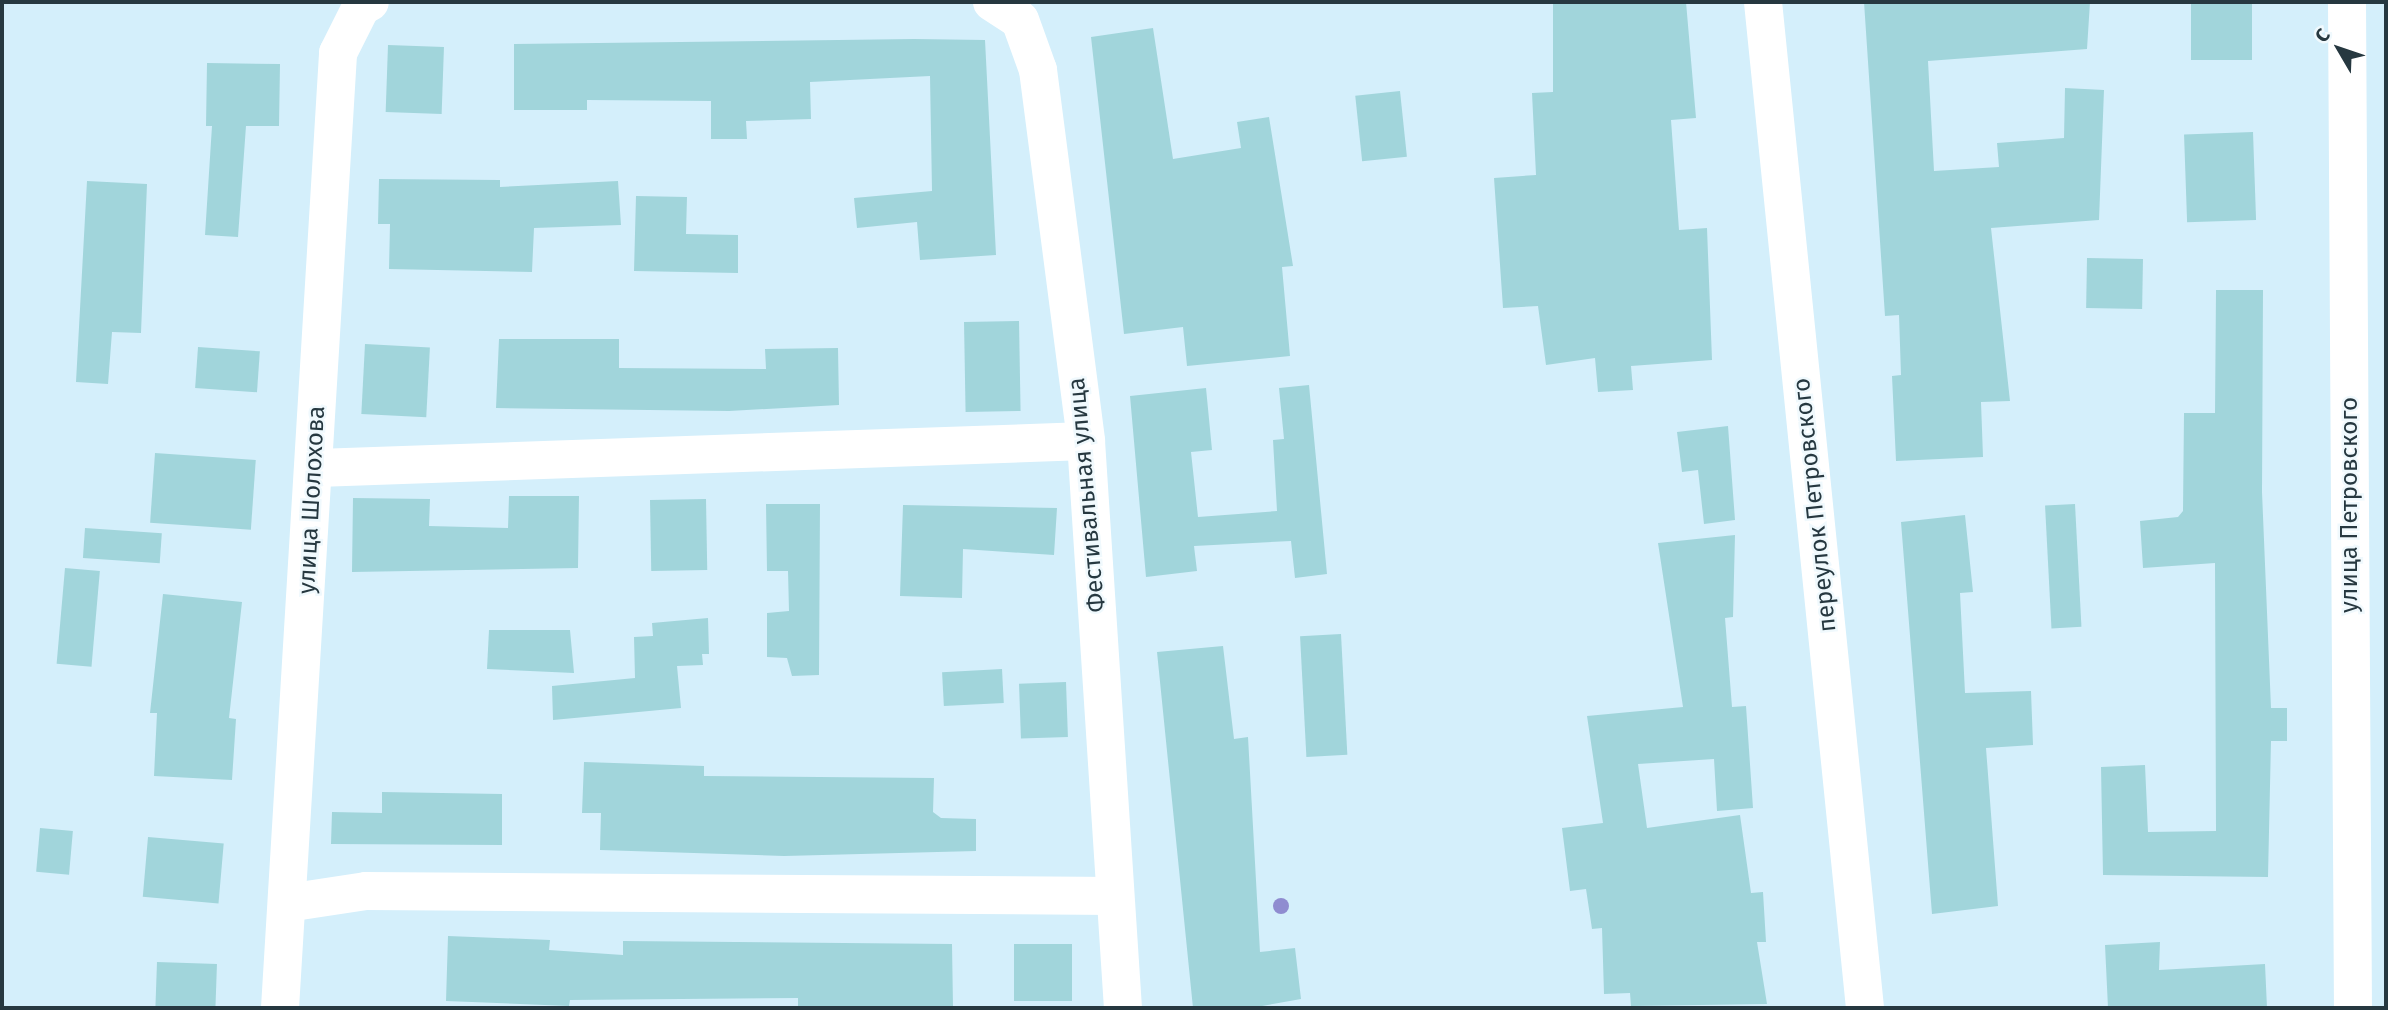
<!DOCTYPE html>
<meta charset="utf-8">
<style>
body{margin:0}
#map{position:relative;width:2388px;height:1010px;overflow:hidden;background:#d4effb;font-family:"Fira Sans",sans-serif}
div>[style]{position:absolute}
[style*='--x']{left:calc(var(--x)*1px);top:calc(var(--y)*1px);width:calc(var(--w)*1px);rotate:calc(var(--a)*1deg)}
.water>*{inset:0;background:#8f8cd0}
.round{border-radius:50%}
.building>*{inset:0;background:#a1d5db;transform-origin:0 0}
.minor>*{height:38px;margin:-19px;padding:0 19px;transform-origin:19px;border-radius:19px;background:#fff}
span{translate:-50% -50%;white-space:nowrap;text-align:center;line-height:1.15;-webkit-text-stroke:5px #f0f9fd;paint-order:stroke}
.street-label{font-size:24px;color:#263840}
.frame{position:absolute;inset:0;border:4px solid #263840;pointer-events:none}
.north{position:absolute;left:2304px;top:14px;width:70px;height:70px;-webkit-text-stroke:5px #f0f9fd;paint-order:stroke;rotate:309deg;font-size:19px;font-weight:700;line-height:28px;text-align:center;color:#263840}
.north::after{content:'';display:block;margin:auto;width:24px;height:32px;background:#263840;clip-path:polygon(50% 0,100% 100%,50% 72%,0 100%)}
</style>
<div id="map">
<div class="water">
<i class="round" style="left:1273px;top:898px;width:16px;height:16px"></i>
</div>
<div class="building">
<i style="clip-path:polygon(1553px 2px,1686px 2px,1696px 118px,1671px 120px,1679px 230px,1707px 228px,1712px 360px,1631px 366px,1633px 390px,1598px 392px,1595px 358px,1546px 365px,1538px 306px,1503px 308px,1494px 178px,1536px 175px,1532px 93px,1553px 92px)"></i>
<i style="clip-path:polygon(1864px 2px,2090px 2px,2087px 49px,1928px 61px,1934px 171px,1999px 167px,1997px 143px,2064px 138px,2065px 88px,2104px 90px,2099px 220px,1991px 228px,2010px 401px,1981px 402px,1983px 457px,1896px 461px,1892px 376px,1901px 375px,1899px 315px,1885px 316px)"></i>
<i style="left:2191px;top:2px;width:61px;height:58px"></i>
<i style="clip-path:polygon(1153px 28px,1173px 159px,1241px 148px,1237px 122px,1269px 117px,1293px 266px,1282px 267px,1290px 356px,1187px 366px,1183px 327px,1124px 334px,1091px 37px)"></i>
<i style="clip-path:polygon(914px 39px,985px 40px,996px 255px,920px 260px,917px 222px,857px 228px,854px 198px,932px 191px,930px 76px,810px 82px,811px 119px,746px 121px,747px 139px,711px 139px,711px 101px,587px 100px,587px 110px,514px 110px,514px 44px)"></i>
<i style="left:388px;top:45px;width:56px;height:67px;rotate:2deg"></i>
<i style="clip-path:polygon(207px 63px,280px 64px,279px 126px,246px 126px,238px 237px,205px 235px,212px 126px,206px 126px)"></i>
<i style="left:1400px;top:91px;width:66px;height:45px;rotate:84deg"></i>
<i style="left:2253px;top:132px;width:88px;height:69px;rotate:88deg"></i>
<i style="clip-path:polygon(379px 179px,500px 180px,500px 187px,618px 181px,621px 225px,534px 228px,532px 272px,389px 269px,390px 224px,378px 224px)"></i>
<i style="clip-path:polygon(87px 181px,147px 184px,141px 333px,112px 332px,108px 384px,76px 382px)"></i>
<i style="clip-path:polygon(636px 196px,687px 197px,686px 234px,738px 235px,738px 273px,634px 271px)"></i>
<i style="left:2087px;top:258px;width:56px;height:50px;rotate:1deg"></i>
<i style="clip-path:polygon(2216px 290px,2263px 290px,2262px 492px,2271px 708px,2287px 708px,2287px 741px,2271px 741px,2268px 877px,2103px 875px,2101px 767px,2145px 765px,2148px 832px,2216px 831px,2215px 563px,2143px 568px,2140px 521px,2178px 517px,2183px 511px,2184px 413px,2215px 413px)"></i>
<i style="left:1019px;top:321px;width:90px;height:55px;rotate:89deg"></i>
<i style="clip-path:polygon(499px 339px,619px 339px,619px 368px,766px 369px,765px 349px,838px 348px,839px 405px,729px 411px,496px 408px)"></i>
<i style="left:365px;top:344px;width:65px;height:70px;rotate:3deg"></i>
<i style="left:198px;top:347px;width:62px;height:41px;rotate:4deg"></i>
<i style="clip-path:polygon(1309px 385px,1327px 574px,1295px 578px,1291px 541px,1194px 546px,1197px 571px,1146px 577px,1130px 396px,1206px 388px,1212px 450px,1191px 452px,1198px 517px,1277px 511px,1273px 440px,1284px 439px,1279px 388px)"></i>
<i style="clip-path:polygon(1728px 426px,1735px 520px,1704px 524px,1698px 470px,1682px 472px,1677px 432px)"></i>
<i style="left:155px;top:453px;width:101px;height:70px;rotate:4deg"></i>
<i style="clip-path:polygon(509px 496px,579px 496px,578px 568px,352px 572px,353px 498px,430px 499px,429px 526px,508px 528px)"></i>
<i style="left:706px;top:499px;width:71px;height:56px;rotate:89deg"></i>
<i style="clip-path:polygon(766px 504px,820px 504px,819px 675px,792px 676px,787px 658px,767px 657px,767px 613px,789px 611px,788px 571px,767px 571px)"></i>
<i style="left:2075px;top:504px;width:123px;height:30px;rotate:87deg"></i>
<i style="clip-path:polygon(903px 505px,1057px 508px,1054px 555px,963px 549px,962px 598px,900px 596px)"></i>
<i style="clip-path:polygon(1965px 515px,1973px 592px,1960px 593px,1965px 693px,2031px 691px,2033px 745px,1986px 748px,1998px 906px,1932px 914px,1901px 522px)"></i>
<i style="left:85px;top:528px;width:77px;height:30px;rotate:4deg"></i>
<i style="clip-path:polygon(1735px 535px,1733px 617px,1725px 618px,1732px 707px,1746px 706px,1753px 808px,1717px 811px,1714px 759px,1638px 764px,1647px 828px,1740px 815px,1751px 893px,1763px 892px,1766px 942px,1757px 942px,1767px 1004px,1631px 1006px,1630px 993px,1604px 994px,1602px 928px,1592px 929px,1586px 889px,1570px 891px,1562px 828px,1603px 823px,1587px 716px,1683px 707px,1658px 543px)"></i>
<i style="left:65px;top:568px;width:35px;height:96px;rotate:5deg"></i>
<i style="clip-path:polygon(163px 594px,242px 602px,229px 718px,236px 719px,232px 780px,154px 776px,157px 713px,150px 713px)"></i>
<i style="clip-path:polygon(708px 618px,709px 654px,702px 654px,703px 665px,677px 666px,681px 708px,553px 720px,552px 686px,635px 678px,634px 637px,653px 636px,652px 623px)"></i>
<i style="clip-path:polygon(489px 630px,570px 630px,574px 673px,487px 669px)"></i>
<i style="left:1341px;top:634px;width:121px;height:41px;rotate:87deg"></i>
<i style="clip-path:polygon(1223px 646px,1234px 739px,1248px 737px,1260px 952px,1295px 948px,1301px 999px,1251px 1008px,1193px 1008px,1157px 652px)"></i>
<i style="left:1002px;top:669px;width:34px;height:60px;rotate:87deg"></i>
<i style="left:1066px;top:682px;width:55px;height:47px;rotate:88deg"></i>
<i style="clip-path:polygon(584px 762px,704px 766px,704px 776px,934px 778px,933px 812px,941px 818px,976px 819px,976px 851px,784px 856px,600px 850px,601px 813px,582px 813px)"></i>
<i style="clip-path:polygon(382px 792px,502px 794px,502px 845px,331px 844px,332px 812px,382px 813px)"></i>
<i style="left:40px;top:828px;width:33px;height:44px;rotate:5deg"></i>
<i style="left:148px;top:837px;width:76px;height:60px;rotate:5deg"></i>
<i style="clip-path:polygon(448px 936px,550px 940px,549px 950px,623px 955px,623px 941px,952px 944px,953px 1007px,798px 1007px,798px 998px,570px 1000px,569px 1006px,446px 1001px)"></i>
<i style="clip-path:polygon(2160px 942px,2159px 970px,2265px 964px,2267px 1008px,2108px 1008px,2105px 945px)"></i>
<i style="left:1072px;top:944px;width:57px;height:58px;rotate:90deg"></i>
<i style="left:157px;top:962px;width:60px;height:46px;rotate:2deg"></i>
</div>
<div class="minor">
<i style="--x:992;--y:2;--w:33;--a:33"></i>
<i style="--x:1020;--y:20;--w:53;--a:70.2"></i>
<i style="--x:1038;--y:70;--w:374;--a:82.6"></i>
<i style="--x:1086;--y:441;--w:568;--a:86.27"></i>
<i style="--x:1763;--y:2;--w:1011;--a:84.21"></i>
<i style="--x:2347;--y:2;--w:1006;--a:89.66"></i>
<i style="--x:317;--y:468;--w:769;--a:-2.01"></i>
<i style="--x:287;--y:903;--w:80;--a:-8.6"></i>
<i style="--x:366;--y:891;--w:749;--a:0.38"></i>
<i style="--x:280;--y:1008;--w:957;--a:-86.52"></i>
<i style="--x:338;--y:53;--w:51;--a:-63.4"></i>
<i style="--x:361;--y:7;--w:10;--a:-29"></i>
</div>
<div class="street-label">
<span style="left:1087px;top:495px;rotate:-95deg">Фестивальная улица</span>
<span style="left:312px;top:500px;rotate:-87deg">улица Шолохова</span>
<span style="left:1815px;top:505px;rotate:-96deg">переулок Петровского</span>
<span style="left:2350px;top:505px;rotate:-90deg">улица Петровского</span>
</div>
<div class="frame"></div>
<div class="north">С</div>
</div>
